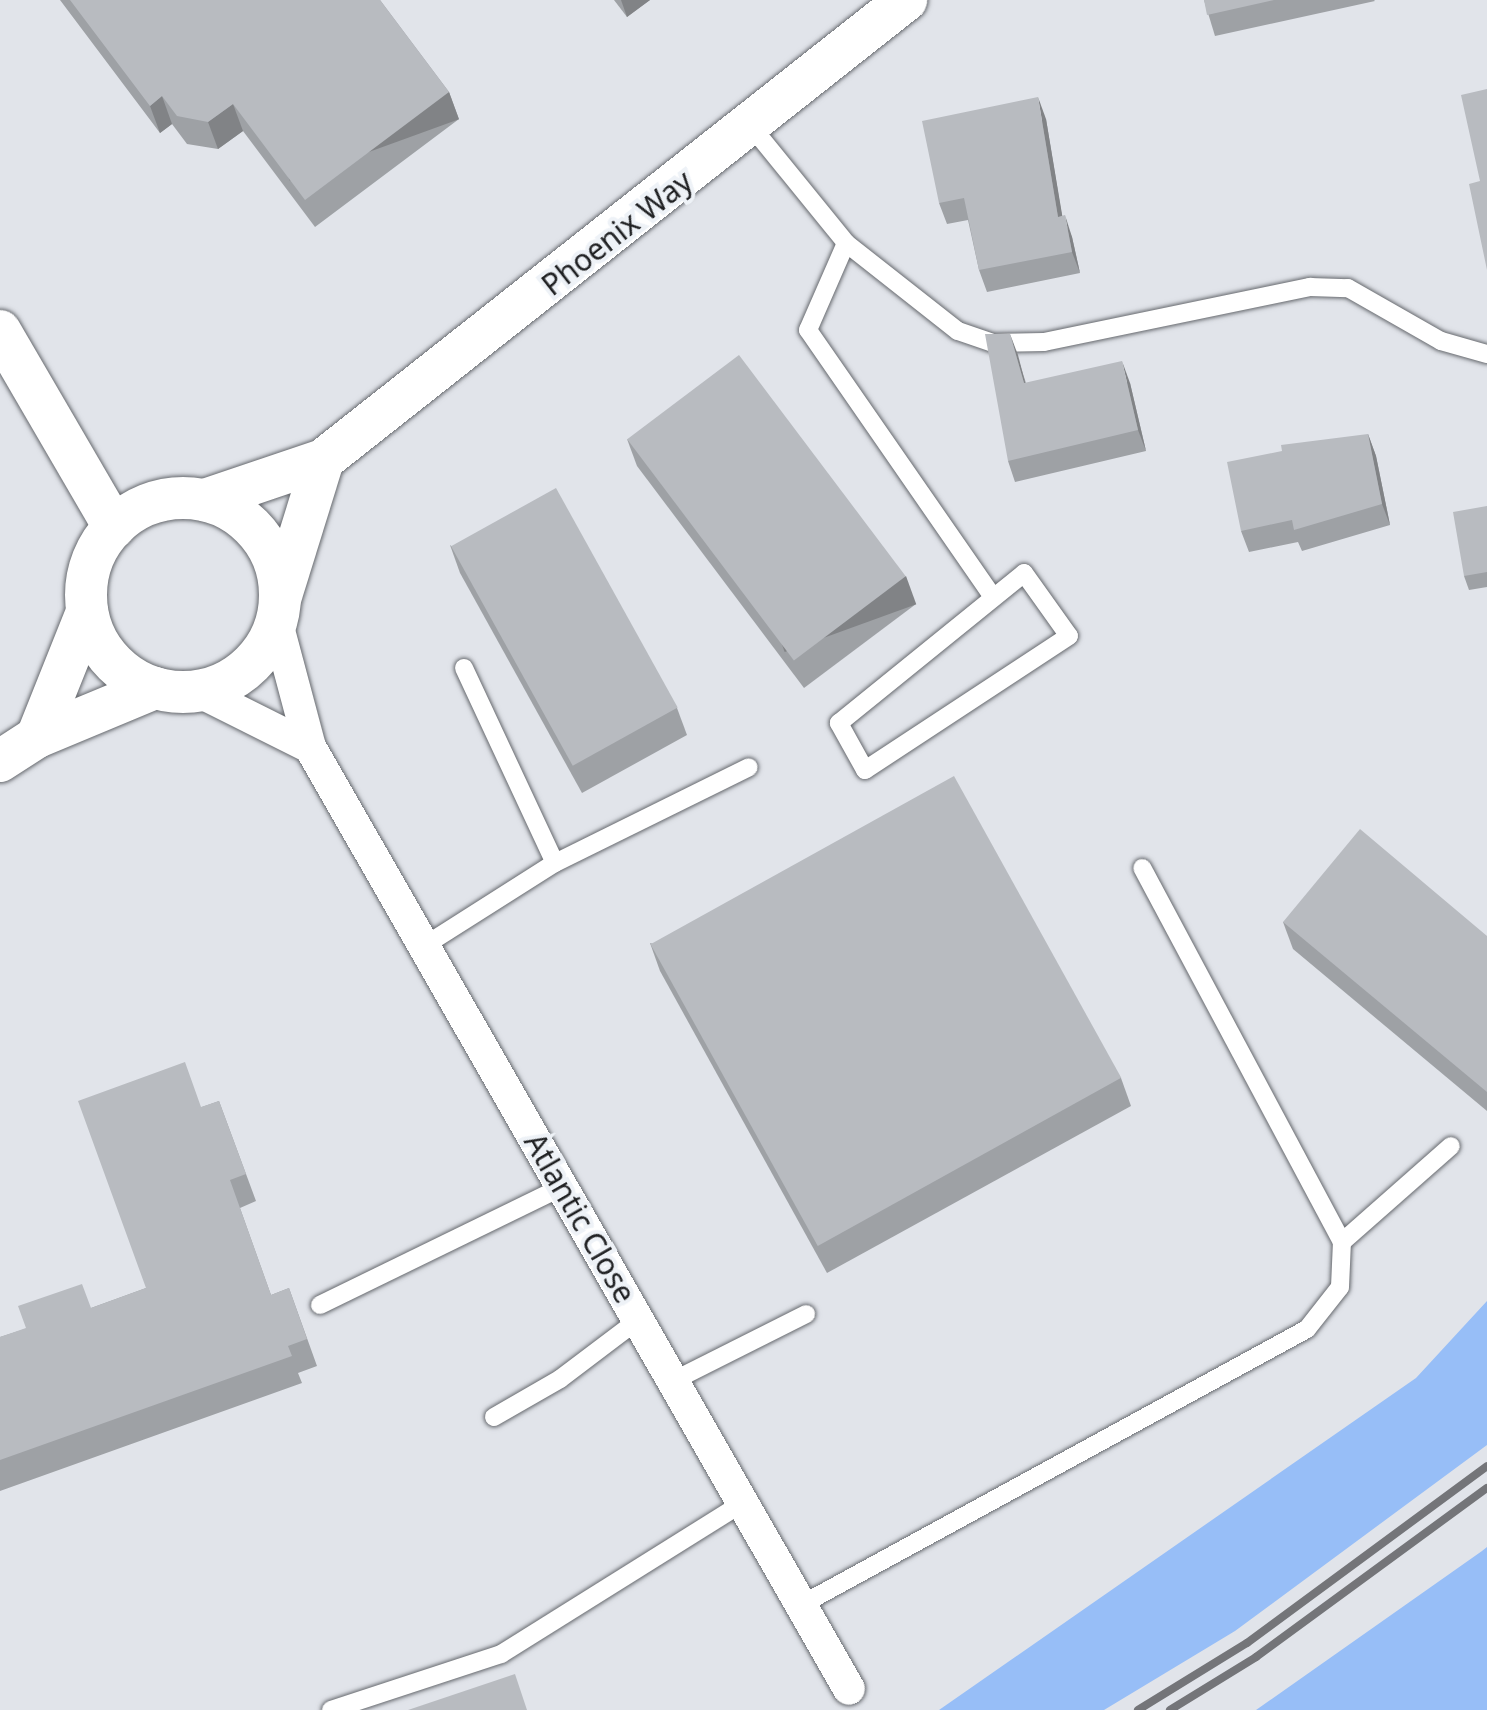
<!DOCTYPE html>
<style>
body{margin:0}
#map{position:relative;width:1487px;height:1710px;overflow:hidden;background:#e1e4ea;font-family:"Noto Sans",sans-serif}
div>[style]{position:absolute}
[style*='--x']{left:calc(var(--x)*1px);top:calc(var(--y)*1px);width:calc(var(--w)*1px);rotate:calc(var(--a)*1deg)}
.green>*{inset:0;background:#97bef7}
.roads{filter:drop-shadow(0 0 2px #66696e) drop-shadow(0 0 2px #66696e)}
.service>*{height:18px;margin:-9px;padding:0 9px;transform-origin:9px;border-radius:9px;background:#fff}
.minor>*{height:32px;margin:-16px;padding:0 16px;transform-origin:16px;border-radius:16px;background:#fff}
.tertiary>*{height:42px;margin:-21px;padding:0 21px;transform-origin:21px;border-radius:21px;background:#fff}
.tertiary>.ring{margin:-21px;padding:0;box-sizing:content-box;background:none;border:42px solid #fff;border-radius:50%}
.rail>*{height:8px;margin:-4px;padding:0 4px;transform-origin:4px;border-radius:4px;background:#747579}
.wall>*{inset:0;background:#9ea1a5}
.shaded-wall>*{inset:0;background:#818386;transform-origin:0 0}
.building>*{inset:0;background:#b8bbc0;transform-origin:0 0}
span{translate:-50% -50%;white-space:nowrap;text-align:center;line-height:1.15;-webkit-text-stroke:8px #eef2f7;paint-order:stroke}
.street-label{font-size:30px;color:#202123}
</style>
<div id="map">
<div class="green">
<i style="clip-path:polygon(1487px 1301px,1487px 1445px,1235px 1631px,1104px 1710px,939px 1710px,1416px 1378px)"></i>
<i style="clip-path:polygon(1487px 1547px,1487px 1710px,1256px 1710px,1482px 1551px)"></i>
</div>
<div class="roads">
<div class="service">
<i style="--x:751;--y:126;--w:151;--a:50.9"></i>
<i style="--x:846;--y:243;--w:142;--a:38.2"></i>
<i style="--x:958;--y:331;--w:37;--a:19"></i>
<i style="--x:993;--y:343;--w:51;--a:-1.1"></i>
<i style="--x:1044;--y:342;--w:272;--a:-11.7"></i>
<i style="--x:1310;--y:287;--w:38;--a:2"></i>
<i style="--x:1348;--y:288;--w:107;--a:29.7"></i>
<i style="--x:1441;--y:341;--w:48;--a:15.8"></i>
<i style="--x:846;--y:243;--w:95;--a:113.6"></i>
<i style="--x:808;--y:330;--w:325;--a:55.3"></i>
<i style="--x:1024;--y:573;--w:77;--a:54.5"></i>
<i style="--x:1069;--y:636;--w:244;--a:146.7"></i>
<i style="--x:865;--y:770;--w:54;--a:-119"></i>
<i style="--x:839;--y:723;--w:238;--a:-39"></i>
<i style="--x:464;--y:668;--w:215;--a:65"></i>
<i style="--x:424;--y:946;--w:155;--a:-32.4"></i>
<i style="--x:555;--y:863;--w:216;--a:-26.3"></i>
<i style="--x:1342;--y:1242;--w:145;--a:-41.4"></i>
<i style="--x:320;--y:1305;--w:269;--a:-26"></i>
<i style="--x:673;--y:1381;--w:149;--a:-26.7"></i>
<i style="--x:494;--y:1417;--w:76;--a:-29.9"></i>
<i style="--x:560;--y:1379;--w:98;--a:-37.1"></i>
<i style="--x:801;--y:1605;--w:576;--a:-28.61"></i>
<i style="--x:1307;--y:1329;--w:53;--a:-51.8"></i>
<i style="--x:1340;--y:1287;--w:45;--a:-87.5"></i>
<i style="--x:1342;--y:1242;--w:424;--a:-118.1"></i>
<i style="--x:331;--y:1710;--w:179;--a:-18.2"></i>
<i style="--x:501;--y:1654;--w:285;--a:-32"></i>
</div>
<div class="minor">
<i style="--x:277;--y:623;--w:128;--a:75.1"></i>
<i style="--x:310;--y:747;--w:1085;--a:60.22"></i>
<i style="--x:198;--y:691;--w:125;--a:26.6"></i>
</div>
<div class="tertiary">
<i style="--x:0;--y:331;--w:227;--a:59.8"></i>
<i class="ring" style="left:86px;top:498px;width:152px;height:152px"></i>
<i style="--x:205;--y:500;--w:125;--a:-18.7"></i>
<i style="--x:323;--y:460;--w:743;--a:-38.27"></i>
<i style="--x:281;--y:596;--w:142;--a:-72.8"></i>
<i style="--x:37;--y:737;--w:135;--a:-68.2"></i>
<i style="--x:0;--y:761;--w:44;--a:-33"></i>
<i style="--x:37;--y:737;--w:128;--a:-22.6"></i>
</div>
</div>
<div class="rail">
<i style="--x:1138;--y:1710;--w:128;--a:-31.6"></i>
<i style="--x:1247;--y:1643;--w:298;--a:-36.4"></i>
<i style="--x:1170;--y:1710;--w:101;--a:-31.6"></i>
<i style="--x:1256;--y:1657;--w:286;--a:-36.2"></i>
</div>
<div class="wall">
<i style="clip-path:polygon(60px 0,380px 0,449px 92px,459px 119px,315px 227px,243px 131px,218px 149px,187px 144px,172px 124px,160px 133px)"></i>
<i style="clip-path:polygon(614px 0,650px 0,627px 17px)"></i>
<i style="clip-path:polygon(1204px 0,1374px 0,1375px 1px,1215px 36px)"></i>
<i style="clip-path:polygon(1046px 119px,1062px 216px,1072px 237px,1080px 273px,987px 292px,979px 270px,968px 220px,947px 224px,939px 203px)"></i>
<i style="clip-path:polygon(1010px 334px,1026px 383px,1130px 383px,1146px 451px,1015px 482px,1008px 461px)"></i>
<i style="clip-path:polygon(1368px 434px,1376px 456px,1390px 525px,1302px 551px,1298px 542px,1249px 552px,1241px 531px)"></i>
<i style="clip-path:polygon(627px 439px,916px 604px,804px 688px,637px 466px)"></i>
<i style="clip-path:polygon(1487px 506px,1487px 587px,1469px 590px,1464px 576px)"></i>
<i style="clip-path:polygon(450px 545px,677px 708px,687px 735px,582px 793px,460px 573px)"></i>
<i style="clip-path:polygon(1283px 922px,1487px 936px,1487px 1111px,1293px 949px)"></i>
<i style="clip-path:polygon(650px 943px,1121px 1078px,1131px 1106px,827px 1273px,660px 971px)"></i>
<i style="clip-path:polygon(219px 1101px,256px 1201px,240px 1208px,271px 1295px,289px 1288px,317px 1366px,298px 1373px,302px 1383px,0 1491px,0 1337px,91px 1308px,146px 1288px,202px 1107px)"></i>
</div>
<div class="shaded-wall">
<i style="clip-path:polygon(621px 0,650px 0,627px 17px)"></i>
<i style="left:449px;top:92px;width:29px;height:180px;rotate:70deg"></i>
<i style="clip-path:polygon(162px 96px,172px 124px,160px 133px,150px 106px)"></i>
<i style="clip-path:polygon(1038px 97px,1046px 119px,1066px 238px,1058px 217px)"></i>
<i style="clip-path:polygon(233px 104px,243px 131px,218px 149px,208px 122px)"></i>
<i style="clip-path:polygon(1065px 215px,1072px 237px,1080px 273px,1072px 252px)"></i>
<i style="clip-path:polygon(1010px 334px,1018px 355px,1031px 405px,1024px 383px)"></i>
<i style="clip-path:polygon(1122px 361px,1130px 383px,1146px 451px,1138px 430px)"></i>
<i style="clip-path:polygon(1368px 434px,1376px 456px,1390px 525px,1382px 504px)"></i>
<i style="left:906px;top:576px;width:30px;height:140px;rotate:70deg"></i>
</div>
<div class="building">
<i style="clip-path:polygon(70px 0,380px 0,449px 92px,305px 200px,233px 104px,208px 122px,177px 116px,162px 96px,150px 106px)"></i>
<i style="clip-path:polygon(1204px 0,1274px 0,1207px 15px)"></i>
<i style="clip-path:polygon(1487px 89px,1487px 270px,1469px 184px,1480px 181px,1461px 95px)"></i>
<i style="clip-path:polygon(1038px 97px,1058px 217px,1065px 215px,1072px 252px,979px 270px,964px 198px,939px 203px,922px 121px)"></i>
<i style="clip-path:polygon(985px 334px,1010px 334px,1024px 383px,1122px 361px,1138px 430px,1008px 461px)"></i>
<i style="left:739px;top:355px;width:277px;height:140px;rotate:53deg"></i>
<i style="clip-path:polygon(1368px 434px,1382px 504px,1294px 530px,1292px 520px,1241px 531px,1227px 462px,1282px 451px,1281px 445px)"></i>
<i style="left:556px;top:488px;width:251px;height:120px;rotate:61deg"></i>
<i style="clip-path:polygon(1487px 506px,1487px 572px,1464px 576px,1453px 512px)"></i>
<i style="left:954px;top:776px;width:345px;height:347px;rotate:61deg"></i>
<i style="clip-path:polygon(1360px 829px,1487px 936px,1487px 1092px,1283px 922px)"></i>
<i style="clip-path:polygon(185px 1062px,201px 1107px,219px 1101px,246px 1174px,230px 1180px,271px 1295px,289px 1288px,307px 1339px,288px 1346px,292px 1356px,0 1460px,0 1337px,26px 1328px,18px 1306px,82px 1284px,91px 1308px,146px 1288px,78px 1101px)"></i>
<i style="clip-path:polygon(515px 1674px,527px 1710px,408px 1710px)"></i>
</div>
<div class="street-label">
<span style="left:617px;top:233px;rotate:-38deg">Phoenix Way</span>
<span style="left:580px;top:1218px;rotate:60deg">Atlantic Close</span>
</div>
</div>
